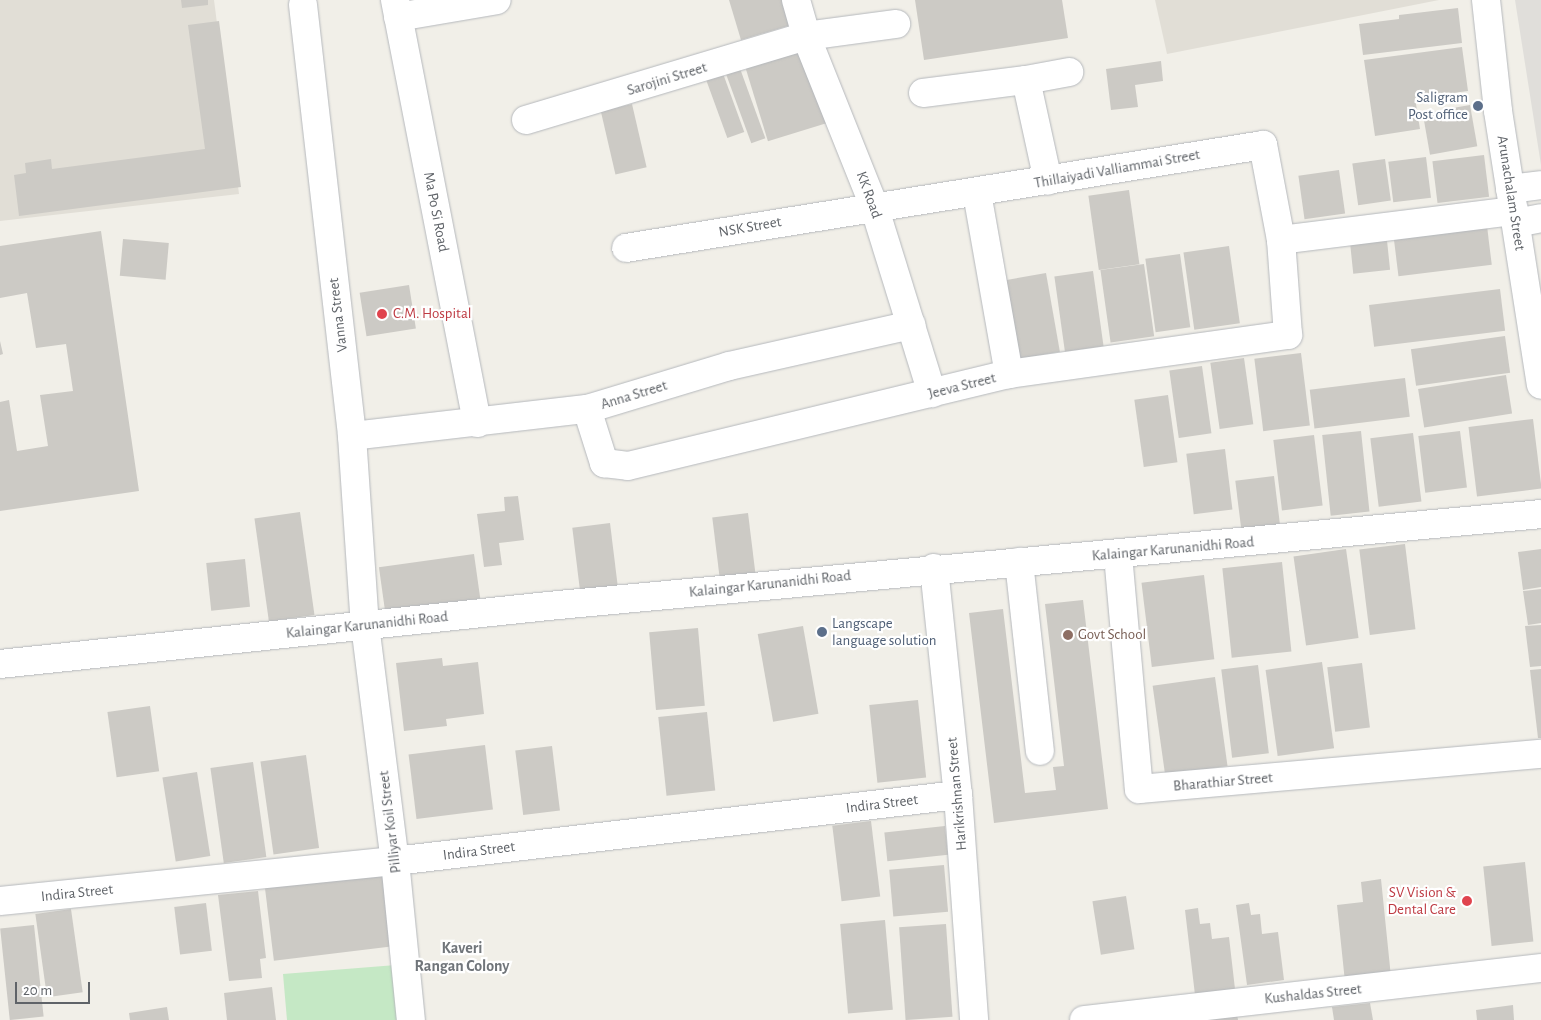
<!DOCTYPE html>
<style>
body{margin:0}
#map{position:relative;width:1541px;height:1020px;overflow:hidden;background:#f1efe8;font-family:"Alegreya Sans",sans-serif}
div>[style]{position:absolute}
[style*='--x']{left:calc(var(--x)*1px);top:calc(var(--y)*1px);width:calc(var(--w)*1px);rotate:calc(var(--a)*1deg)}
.industrial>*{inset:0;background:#e0deda}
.education>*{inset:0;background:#e1ded6}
.green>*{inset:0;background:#c5e8c5}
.building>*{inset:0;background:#cccac5;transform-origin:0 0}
.roads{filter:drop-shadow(0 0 1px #b5b8bc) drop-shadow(0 0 1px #b5b8bc)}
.minor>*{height:28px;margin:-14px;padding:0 14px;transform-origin:14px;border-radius:14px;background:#fff}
.dots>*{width:14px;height:14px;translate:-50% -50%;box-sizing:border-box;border:2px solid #fff;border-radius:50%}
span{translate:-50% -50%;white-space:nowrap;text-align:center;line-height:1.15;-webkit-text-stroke:4.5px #fff;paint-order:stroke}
.street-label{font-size:15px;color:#5f6368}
.service-label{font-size:15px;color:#4e5e75}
.right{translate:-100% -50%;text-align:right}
.left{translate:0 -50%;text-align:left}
.health-label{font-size:15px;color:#be3a42}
.education-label{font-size:15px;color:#785e54}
.neighbourhood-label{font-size:16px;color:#70757a;font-weight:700}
.scale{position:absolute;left:15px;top:982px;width:75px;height:22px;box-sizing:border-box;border:2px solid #5f6368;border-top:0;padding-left:6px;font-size:15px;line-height:18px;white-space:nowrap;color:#5f6368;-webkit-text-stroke:4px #fff;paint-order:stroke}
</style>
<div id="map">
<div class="industrial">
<i style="clip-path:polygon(1515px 0,1541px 0,1541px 165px)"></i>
</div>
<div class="education">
<i style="clip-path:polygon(0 0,214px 0,239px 194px,0 221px)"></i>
<i style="clip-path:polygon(1155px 0,1439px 0,1167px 54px)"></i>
</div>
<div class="green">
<i style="clip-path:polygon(396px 965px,401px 1020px,287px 1020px,283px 974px)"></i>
</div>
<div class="building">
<i style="clip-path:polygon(181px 0,208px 0,208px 5px,182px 8px)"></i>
<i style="clip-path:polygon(729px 0,783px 0,791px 25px,741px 40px)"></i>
<i style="clip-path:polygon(915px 0,1062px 0,1068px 38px,924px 60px)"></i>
<i style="clip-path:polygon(1458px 8px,1462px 43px,1363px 55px,1359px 24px,1399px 19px,1399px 15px)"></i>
<i style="clip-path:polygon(219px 21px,241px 187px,19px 216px,14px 175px,26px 173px,25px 163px,51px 159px,52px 169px,205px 149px,188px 25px)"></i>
<i style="left:802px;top:44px;width:83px;height:61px;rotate:73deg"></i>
<i style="clip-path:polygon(1462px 47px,1468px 91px,1415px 98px,1420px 129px,1375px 136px,1364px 60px)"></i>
<i style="clip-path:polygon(1161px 61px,1163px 81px,1135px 85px,1138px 107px,1111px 110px,1106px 69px)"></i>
<i style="left:738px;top:63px;width:80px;height:15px;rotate:70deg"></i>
<i style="left:721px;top:68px;width:68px;height:18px;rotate:70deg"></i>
<i style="left:632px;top:104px;width:65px;height:32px;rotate:77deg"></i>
<i style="left:1470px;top:105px;width:42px;height:48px;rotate:80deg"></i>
<i style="left:1484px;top:155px;width:42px;height:52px;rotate:83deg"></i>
<i style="left:1426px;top:157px;width:41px;height:38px;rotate:83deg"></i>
<i style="left:1385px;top:159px;width:42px;height:33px;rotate:82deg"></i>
<i style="left:1339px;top:170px;width:44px;height:41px;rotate:82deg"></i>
<i style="left:1129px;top:190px;width:75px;height:41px;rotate:82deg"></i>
<i style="left:1487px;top:226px;width:39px;height:94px;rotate:83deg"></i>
<i style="clip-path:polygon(101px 231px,139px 491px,0 511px,0 402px,9px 400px,17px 451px,48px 446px,40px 395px,73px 391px,66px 344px,36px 348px,27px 293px,0 298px,0 246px)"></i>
<i style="left:1386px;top:231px;width:39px;height:37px;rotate:84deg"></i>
<i style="left:123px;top:239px;width:46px;height:37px;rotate:5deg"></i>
<i style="left:1229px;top:246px;width:78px;height:46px;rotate:82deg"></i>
<i style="left:1180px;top:254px;width:74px;height:35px;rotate:82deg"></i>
<i style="left:1144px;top:264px;width:73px;height:44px;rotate:82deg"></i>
<i style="left:1093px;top:271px;width:76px;height:39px;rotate:82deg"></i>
<i style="left:1046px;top:273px;width:80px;height:40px;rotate:80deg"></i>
<i style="left:409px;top:285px;width:44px;height:50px;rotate:81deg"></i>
<i style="left:1500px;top:289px;width:42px;height:132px;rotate:83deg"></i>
<i style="left:1505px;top:336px;width:37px;height:95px;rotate:82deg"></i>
<i style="clip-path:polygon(0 341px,3px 354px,0 355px)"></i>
<i style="left:1301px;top:353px;width:73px;height:47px;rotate:83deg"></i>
<i style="left:1244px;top:358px;width:67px;height:34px;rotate:82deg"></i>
<i style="left:1202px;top:366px;width:68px;height:33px;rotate:82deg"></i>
<i style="left:1506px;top:375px;width:39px;height:89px;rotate:81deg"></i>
<i style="left:1405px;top:378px;width:39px;height:96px;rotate:83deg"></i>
<i style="left:1168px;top:395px;width:68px;height:34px;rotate:82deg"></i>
<i style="left:1533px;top:419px;width:70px;height:65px;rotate:83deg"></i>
<i style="left:1361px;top:431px;width:81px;height:39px;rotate:84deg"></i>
<i style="left:1460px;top:431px;width:57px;height:42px;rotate:83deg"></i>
<i style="left:1413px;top:433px;width:69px;height:43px;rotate:83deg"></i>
<i style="left:1314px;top:435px;width:71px;height:41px;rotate:83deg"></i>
<i style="left:1225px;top:449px;width:61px;height:39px;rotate:83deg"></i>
<i style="left:1274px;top:476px;width:51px;height:39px;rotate:83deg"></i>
<i style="clip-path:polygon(518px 496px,524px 540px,499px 543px,502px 565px,484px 567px,477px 514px,505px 511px,504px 497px)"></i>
<i style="left:300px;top:512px;width:104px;height:46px;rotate:82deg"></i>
<i style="left:748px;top:513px;width:62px;height:36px;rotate:83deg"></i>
<i style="left:610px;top:523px;width:64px;height:38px;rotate:83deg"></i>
<i style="left:1405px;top:544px;width:86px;height:46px;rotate:83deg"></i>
<i style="left:1346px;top:549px;width:90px;height:53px;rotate:82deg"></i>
<i style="clip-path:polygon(1541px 549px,1541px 587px,1523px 590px,1518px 552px)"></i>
<i style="left:474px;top:554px;width:45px;height:96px;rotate:82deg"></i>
<i style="left:245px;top:559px;width:48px;height:39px;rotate:84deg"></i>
<i style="left:1282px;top:562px;width:90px;height:60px;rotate:84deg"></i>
<i style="left:1204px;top:575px;width:85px;height:63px;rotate:83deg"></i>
<i style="clip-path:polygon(1541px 589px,1541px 623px,1528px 625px,1523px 591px)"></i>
<i style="clip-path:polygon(1083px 600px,1108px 809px,994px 823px,969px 613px,1003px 609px,1025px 793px,1056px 790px,1053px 767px,1064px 766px,1045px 604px)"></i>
<i style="clip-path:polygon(1541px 625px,1541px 666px,1530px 667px,1525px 626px)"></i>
<i style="left:803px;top:626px;width:89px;height:46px;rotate:80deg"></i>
<i style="left:698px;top:628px;width:78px;height:49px;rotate:85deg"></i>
<i style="clip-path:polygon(442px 658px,443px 666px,478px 662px,484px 714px,446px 719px,447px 726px,404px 731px,396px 663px)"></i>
<i style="left:1322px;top:662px;width:87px;height:57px;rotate:82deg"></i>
<i style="left:1362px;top:663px;width:65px;height:35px;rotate:83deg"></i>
<i style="left:1258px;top:665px;width:89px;height:37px;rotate:83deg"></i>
<i style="clip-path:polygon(1541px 669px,1541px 738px,1538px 738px,1530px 670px)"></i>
<i style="left:1215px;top:677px;width:90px;height:63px;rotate:82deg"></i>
<i style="left:918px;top:700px;width:78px;height:49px;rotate:84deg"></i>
<i style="left:150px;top:706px;width:66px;height:43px;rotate:82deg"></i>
<i style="left:707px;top:712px;width:79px;height:49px;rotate:84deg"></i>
<i style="left:485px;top:745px;width:65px;height:77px;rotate:83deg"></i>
<i style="left:552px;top:746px;width:65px;height:37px;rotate:83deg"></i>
<i style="left:306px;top:755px;width:94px;height:46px;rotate:82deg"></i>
<i style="left:253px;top:762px;width:96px;height:43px;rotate:82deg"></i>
<i style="left:197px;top:772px;width:85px;height:35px;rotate:81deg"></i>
<i style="left:871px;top:821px;width:76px;height:39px;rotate:83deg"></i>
<i style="left:945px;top:826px;width:29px;height:61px;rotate:84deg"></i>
<i style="left:1525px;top:862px;width:80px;height:42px;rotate:84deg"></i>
<i style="left:944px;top:865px;width:47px;height:55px;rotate:85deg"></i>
<i style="left:382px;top:873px;width:74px;height:118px;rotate:83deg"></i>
<i style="clip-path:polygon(1381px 879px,1391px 977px,1345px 982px,1337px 905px,1363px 902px,1361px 882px)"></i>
<i style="clip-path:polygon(258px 891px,266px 958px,260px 959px,262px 978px,229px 981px,218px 895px)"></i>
<i style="left:1126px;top:896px;width:54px;height:34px;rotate:81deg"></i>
<i style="left:206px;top:903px;width:48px;height:32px;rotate:83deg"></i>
<i style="clip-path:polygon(1249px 903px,1251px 915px,1260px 914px,1262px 934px,1278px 932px,1284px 980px,1247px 985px,1236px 905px)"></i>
<i style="clip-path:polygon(1198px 908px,1200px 924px,1210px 923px,1212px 939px,1229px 937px,1235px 989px,1195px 995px,1185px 910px)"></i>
<i style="left:71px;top:909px;width:84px;height:36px;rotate:82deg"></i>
<i style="left:885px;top:920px;width:90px;height:45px;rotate:85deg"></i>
<i style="left:946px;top:924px;width:93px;height:47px;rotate:86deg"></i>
<i style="left:34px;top:925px;width:92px;height:34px;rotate:84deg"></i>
<i style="clip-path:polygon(272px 987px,276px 1020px,227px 1020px,224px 993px)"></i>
<i style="clip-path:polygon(1370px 1003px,1373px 1020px,1334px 1020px,1332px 1007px)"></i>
<i style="clip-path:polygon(1513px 1005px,1514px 1020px,1477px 1020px,1476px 1010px)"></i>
<i style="clip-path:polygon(167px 1007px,169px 1020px,130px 1020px,129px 1013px)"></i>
<i style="clip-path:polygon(1237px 1014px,1238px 1020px,1195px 1020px)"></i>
</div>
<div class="roads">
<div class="minor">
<i style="--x:395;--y:0;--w:431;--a:79"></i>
<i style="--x:796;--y:0;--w:37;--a:74"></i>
<i style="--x:806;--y:36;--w:183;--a:68.2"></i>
<i style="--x:874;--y:206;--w:196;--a:72.8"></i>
<i style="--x:1486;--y:0;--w:112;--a:83.8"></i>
<i style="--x:1498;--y:111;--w:277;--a:81.1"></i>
<i style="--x:303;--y:5;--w:434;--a:83.5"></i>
<i style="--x:352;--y:436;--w:189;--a:86.1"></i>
<i style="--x:365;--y:625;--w:238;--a:82.8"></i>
<i style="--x:395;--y:861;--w:160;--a:84.3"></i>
<i style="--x:398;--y:17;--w:100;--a:-9.7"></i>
<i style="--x:1026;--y:80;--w:44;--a:-10.5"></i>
<i style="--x:923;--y:93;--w:104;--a:-7.2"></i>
<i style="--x:1026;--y:80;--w:103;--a:77.7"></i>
<i style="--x:526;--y:120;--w:292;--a:-16.7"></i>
<i style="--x:806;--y:36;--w:91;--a:-7.6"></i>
<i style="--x:1510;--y:189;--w:31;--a:-7"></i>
<i style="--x:977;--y:193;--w:184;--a:80"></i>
<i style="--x:1516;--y:223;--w:25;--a:-11"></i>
<i style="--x:1281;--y:240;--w:235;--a:-7.1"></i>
<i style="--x:587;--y:409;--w:57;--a:72.5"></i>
<i style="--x:604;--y:463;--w:24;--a:7"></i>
<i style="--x:628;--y:466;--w:392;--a:-13.6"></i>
<i style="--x:1009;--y:374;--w:282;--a:-8"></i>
<i style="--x:1288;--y:335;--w:95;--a:-94.2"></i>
<i style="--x:1281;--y:240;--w:97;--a:-100.7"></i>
<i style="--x:1263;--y:145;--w:645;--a:170.82"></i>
<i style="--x:352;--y:436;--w:237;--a:-6.6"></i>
<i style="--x:587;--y:409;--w:148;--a:-16.8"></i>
<i style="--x:729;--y:366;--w:187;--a:-12.7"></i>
<i style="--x:1118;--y:555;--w:235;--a:84.9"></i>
<i style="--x:1139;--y:789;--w:404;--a:-5"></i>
<i style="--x:1019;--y:562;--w:190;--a:83.7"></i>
<i style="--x:934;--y:568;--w:228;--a:84"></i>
<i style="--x:958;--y:795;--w:226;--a:85.9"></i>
<i style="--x:0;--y:664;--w:551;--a:-6.04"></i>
<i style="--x:548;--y:606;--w:997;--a:-5.29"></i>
<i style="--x:0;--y:901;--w:397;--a:-5.8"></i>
<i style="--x:395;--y:861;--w:567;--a:-6.69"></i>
<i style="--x:1084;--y:1020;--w:460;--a:-6.5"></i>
</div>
</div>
<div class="dots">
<i style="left:1478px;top:106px;background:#5c6f8a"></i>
<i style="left:382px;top:314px;background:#e0444e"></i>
<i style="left:822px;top:632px;background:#5c6f8a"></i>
<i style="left:1068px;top:635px;background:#8d6e63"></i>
<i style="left:1467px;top:901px;background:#e0444e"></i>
</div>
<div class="street-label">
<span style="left:667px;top:79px;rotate:-17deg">Sarojini Street</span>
<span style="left:1117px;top:169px;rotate:-10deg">Thillaiyadi Valliammai Street</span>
<span style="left:1511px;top:193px;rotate:81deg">Arunachalam Street</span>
<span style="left:869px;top:195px;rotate:70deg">KK Road</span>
<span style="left:436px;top:212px;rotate:79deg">Ma Po Si Road</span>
<span style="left:750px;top:227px;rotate:-10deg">NSK Street</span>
<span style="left:338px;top:315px;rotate:-97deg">Vanna Street</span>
<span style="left:962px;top:386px;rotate:-14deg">Jeeva Street</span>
<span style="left:634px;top:395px;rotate:-17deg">Anna Street</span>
<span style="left:1173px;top:549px;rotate:-5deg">Kalaingar Karunanidhi Road</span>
<span style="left:770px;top:584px;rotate:-6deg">Kalaingar Karunanidhi Road</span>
<span style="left:367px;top:625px;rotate:-6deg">Kalaingar Karunanidhi Road</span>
<span style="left:1223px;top:782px;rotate:-5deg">Bharathiar Street</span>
<span style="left:957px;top:794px;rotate:-95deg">Harikrishnan Street</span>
<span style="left:882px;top:804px;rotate:-7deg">Indira Street</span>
<span style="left:390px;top:822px;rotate:-97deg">Pilliyar Koil Street</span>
<span style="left:479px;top:851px;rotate:-7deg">Indira Street</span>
<span style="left:77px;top:893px;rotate:-6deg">Indira Street</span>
<span style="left:1313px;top:994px;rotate:-6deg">Kushaldas Street</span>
</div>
<div class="service-label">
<span class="right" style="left:1468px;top:106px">Saligram<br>Post office</span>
<span class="left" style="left:832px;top:632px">Langscape<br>language solution</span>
</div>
<div class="health-label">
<span class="left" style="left:393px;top:314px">C.M. Hospital</span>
<span class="right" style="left:1456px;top:901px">SV Vision &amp;<br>Dental Care</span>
</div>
<div class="education-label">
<span class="left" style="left:1078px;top:635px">Govt School</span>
</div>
<div class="neighbourhood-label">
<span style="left:462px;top:957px">Kaveri<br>Rangan Colony</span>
</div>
<div class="scale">20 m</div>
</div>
